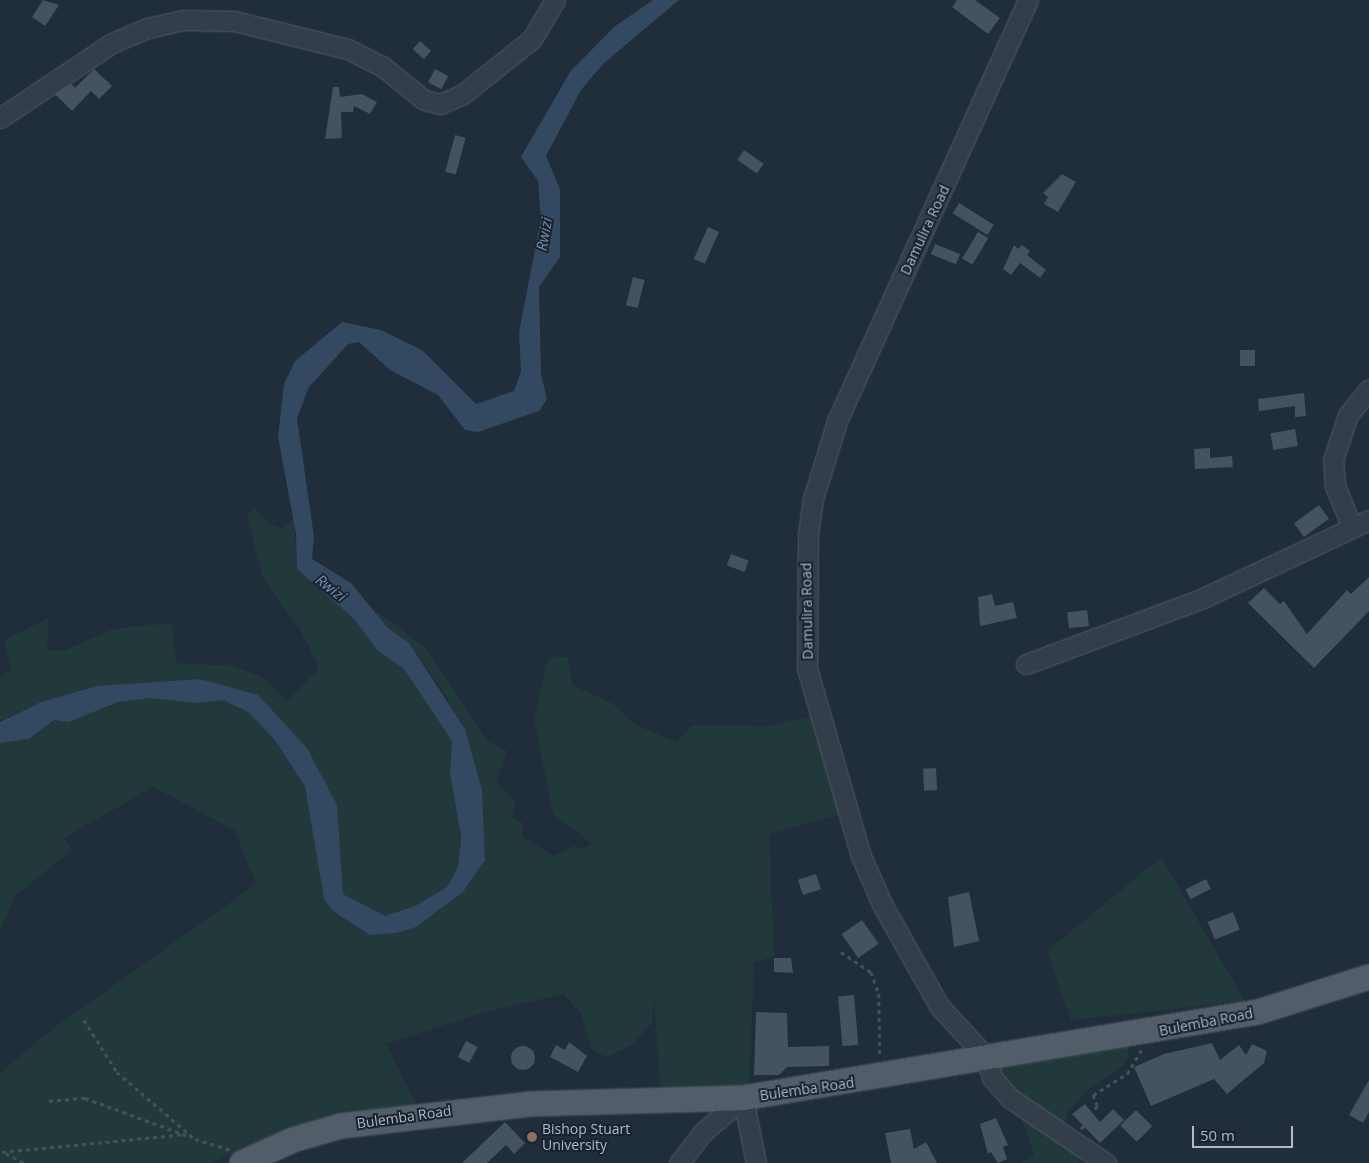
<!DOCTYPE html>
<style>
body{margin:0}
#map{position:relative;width:1369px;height:1163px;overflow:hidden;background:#202d3a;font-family:"Open Sans",sans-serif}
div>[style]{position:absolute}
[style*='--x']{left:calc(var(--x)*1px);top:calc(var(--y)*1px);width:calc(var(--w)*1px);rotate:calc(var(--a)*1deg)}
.green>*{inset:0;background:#22393b}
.water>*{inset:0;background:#334962}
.building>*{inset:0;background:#445262;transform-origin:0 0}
.round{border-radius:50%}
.path>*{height:2.5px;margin-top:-1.25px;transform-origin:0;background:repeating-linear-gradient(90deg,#3d5555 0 4px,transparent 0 8px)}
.roads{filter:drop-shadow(0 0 1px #525c68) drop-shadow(0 0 1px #525c68)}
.minor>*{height:19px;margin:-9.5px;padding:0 9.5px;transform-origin:9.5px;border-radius:9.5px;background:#343e4a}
.major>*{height:24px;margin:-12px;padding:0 12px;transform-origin:12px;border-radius:12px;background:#525d6a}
.dots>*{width:14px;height:14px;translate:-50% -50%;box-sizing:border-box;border:2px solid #1a232f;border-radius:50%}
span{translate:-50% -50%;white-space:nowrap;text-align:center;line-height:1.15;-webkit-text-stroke:4px #1a232f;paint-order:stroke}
.street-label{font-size:14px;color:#afb9c7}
.poi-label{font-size:14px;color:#afb9c7}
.left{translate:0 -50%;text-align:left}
.water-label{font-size:15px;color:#7591b0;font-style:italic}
.scale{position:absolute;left:1192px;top:1126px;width:101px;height:22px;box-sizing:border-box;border:2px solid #afb9c7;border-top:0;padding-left:6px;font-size:15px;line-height:18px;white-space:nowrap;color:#afb9c7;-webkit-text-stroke:4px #1a232f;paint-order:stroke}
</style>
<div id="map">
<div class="green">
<i style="clip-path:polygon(255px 508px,268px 523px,282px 528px,294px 520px,297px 569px,354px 619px,378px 651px,404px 669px,452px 741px,450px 773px,461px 813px,458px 867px,447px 887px,415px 906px,385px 916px,343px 894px,337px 805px,226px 688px,200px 679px,97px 686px,41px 702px,0 721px,0 676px,11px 670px,4px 640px,49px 618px,47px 651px,66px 650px,113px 629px,172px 623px,176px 663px,234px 666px,262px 677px,287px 701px,319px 668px,302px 633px,263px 578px,247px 515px)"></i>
<i style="clip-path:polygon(373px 609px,426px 648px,487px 741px,507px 751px,496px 782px,515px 802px,512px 818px,523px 823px,522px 836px,554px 856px,574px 846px,584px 849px,591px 843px,553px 814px,534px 719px,548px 658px,568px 657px,573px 685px,613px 704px,636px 725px,677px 742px,691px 725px,769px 726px,814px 716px,845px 813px,769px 834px,774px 956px,754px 963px,749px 1090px,661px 1097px,654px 1000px,652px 1023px,632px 1045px,606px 1057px,592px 1049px,581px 1014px,564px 994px,484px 1012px,386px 1044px,417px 1106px,366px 1110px,289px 1129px,211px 1163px,0 1163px,0 1073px,48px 1032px,256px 884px,234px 830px,153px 787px,64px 838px,72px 850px,16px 895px,0 930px,0 743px,29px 739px,54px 720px,69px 722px,118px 702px,150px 698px,223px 700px,248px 712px,274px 739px,305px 786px,324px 899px,333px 911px,370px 935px,416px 927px,463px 892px,485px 860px,482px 790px,465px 729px,442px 690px,409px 643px,388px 628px)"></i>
<i style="clip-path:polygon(1161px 857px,1245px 1001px,1071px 1020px,1047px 951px)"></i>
<i style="clip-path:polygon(1127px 1035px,1129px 1056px,1121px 1068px,1089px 1089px,1066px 1115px,1065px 1124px,1022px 1098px,1001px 1076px,992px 1058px)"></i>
<i style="clip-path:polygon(1019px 1111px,1086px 1153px,1078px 1163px,1022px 1163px,1034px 1155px)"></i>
</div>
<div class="water">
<i style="clip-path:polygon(653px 0,679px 0,603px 64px,581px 90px,546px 156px,560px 189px,560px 257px,539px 287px,541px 374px,547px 399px,539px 411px,478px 432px,465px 430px,438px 395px,390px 370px,359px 342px,348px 344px,309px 387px,297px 418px,314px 537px,312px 559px,351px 583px,388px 628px,409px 643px,465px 729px,482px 790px,485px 860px,463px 892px,416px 927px,396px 933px,370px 935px,333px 911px,324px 899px,305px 786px,274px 739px,248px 712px,223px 700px,198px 703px,150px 698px,118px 702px,69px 722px,54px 720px,29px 739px,0 743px,0 722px,41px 702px,97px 686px,200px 679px,258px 695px,307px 748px,337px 805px,343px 894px,385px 916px,415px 906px,447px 887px,458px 867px,461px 836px,450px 773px,452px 741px,404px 669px,378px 651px,354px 619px,297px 569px,296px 534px,278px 437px,284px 384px,295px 361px,342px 322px,381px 330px,422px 350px,476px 404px,514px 391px,521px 371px,519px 332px,541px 219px,538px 181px,521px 157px,570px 72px,614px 27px)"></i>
</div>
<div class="building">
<i style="clip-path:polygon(43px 0,59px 5px,45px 26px,32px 17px)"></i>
<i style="clip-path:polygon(957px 0,975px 0,1000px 18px,988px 34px,952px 7px)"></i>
<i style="left:420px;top:41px;width:15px;height:11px;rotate:42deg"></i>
<i style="clip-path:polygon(94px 69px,112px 86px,99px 99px,91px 91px,72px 111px,55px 94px,71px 84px,75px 88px)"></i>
<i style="left:435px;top:69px;width:15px;height:15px;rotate:28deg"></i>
<i style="clip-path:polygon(333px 87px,339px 87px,340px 97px,362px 94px,377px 102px,370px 114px,354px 106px,353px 112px,341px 112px,342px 138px,325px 139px)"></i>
<i style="left:455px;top:135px;width:11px;height:38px;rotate:15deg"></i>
<i style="left:744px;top:150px;width:24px;height:12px;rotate:35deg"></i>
<i style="clip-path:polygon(1062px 174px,1076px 182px,1058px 212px,1044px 204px,1048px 197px,1043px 193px)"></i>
<i style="left:959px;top:203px;width:41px;height:12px;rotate:32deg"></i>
<i style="left:708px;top:227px;width:12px;height:35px;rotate:24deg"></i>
<i style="left:978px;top:232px;width:12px;height:31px;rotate:31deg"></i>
<i style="left:935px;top:244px;width:27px;height:11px;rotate:22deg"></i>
<i style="clip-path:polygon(1014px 245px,1018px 249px,1022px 245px,1030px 251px,1027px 255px,1046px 270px,1040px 278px,1020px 263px,1011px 275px,1003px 269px)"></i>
<i style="left:633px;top:277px;width:12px;height:29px;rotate:14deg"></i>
<i style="left:1240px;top:350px;width:15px;height:16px"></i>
<i style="clip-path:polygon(1304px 393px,1306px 416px,1295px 417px,1295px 406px,1259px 411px,1258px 399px)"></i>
<i style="left:1295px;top:429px;width:17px;height:25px;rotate:80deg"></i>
<i style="clip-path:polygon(1210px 448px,1210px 458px,1232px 456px,1233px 467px,1195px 469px,1194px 449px)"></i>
<i style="left:1319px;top:505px;width:17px;height:31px;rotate:54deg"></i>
<i style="left:731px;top:554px;width:19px;height:12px;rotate:21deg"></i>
<i style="clip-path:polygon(1369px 577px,1369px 611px,1314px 668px,1248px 603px,1264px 588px,1280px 604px,1284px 601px,1307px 634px,1347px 590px,1351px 594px)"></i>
<i style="clip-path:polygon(992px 594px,995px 606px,1013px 602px,1017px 618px,980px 626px,978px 597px)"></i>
<i style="left:1087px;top:610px;width:16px;height:20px;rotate:83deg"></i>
<i style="left:936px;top:768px;width:22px;height:13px;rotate:87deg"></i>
<i style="left:816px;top:874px;width:16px;height:19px;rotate:72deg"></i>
<i style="left:1206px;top:879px;width:11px;height:23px;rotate:63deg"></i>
<i style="clip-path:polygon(969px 892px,979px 941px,954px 947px,948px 897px)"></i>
<i style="left:1233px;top:912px;width:19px;height:27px;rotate:69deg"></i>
<i style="left:862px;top:920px;width:29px;height:25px;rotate:55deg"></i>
<i style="clip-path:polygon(774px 958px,791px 958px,793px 973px,774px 972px)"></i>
<i style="left:854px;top:995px;width:50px;height:16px;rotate:85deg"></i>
<i style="clip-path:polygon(756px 1012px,787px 1013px,788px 1047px,829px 1046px,829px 1066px,787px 1067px,779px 1075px,754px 1075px)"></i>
<i style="left:466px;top:1041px;width:13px;height:18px;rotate:27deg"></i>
<i style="clip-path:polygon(569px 1042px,587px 1056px,578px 1072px,550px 1057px,556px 1045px,565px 1050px)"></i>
<i style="clip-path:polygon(1212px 1043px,1220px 1060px,1239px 1045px,1246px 1055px,1252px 1044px,1267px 1051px,1264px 1063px,1227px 1094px,1214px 1079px,1151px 1106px,1134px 1067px,1164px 1054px)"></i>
<i class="round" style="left:511px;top:1046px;width:24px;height:24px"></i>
<i style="clip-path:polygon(1369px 1080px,1369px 1112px,1363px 1123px,1349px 1115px)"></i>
<i style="clip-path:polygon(1085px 1104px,1100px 1122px,1113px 1109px,1124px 1120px,1100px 1143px,1072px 1114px)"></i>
<i style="left:1136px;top:1110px;width:23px;height:22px;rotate:45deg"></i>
<i style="clip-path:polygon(996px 1118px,1008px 1145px,1003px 1147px,1007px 1159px,998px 1163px,991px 1152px,988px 1154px,980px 1124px)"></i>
<i style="clip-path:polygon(505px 1122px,525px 1143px,514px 1154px,506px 1145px,487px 1163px,462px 1163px)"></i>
<i style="clip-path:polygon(910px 1129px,914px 1149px,926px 1142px,937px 1163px,891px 1163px,885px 1133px)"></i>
</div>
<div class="path">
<i style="--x:841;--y:952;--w:36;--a:34"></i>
<i style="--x:871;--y:972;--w:23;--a:70"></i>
<i style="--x:879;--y:994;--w:62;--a:89.1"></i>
<i style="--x:84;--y:1020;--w:62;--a:57.6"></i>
<i style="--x:117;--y:1072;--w:103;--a:40.7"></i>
<i style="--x:195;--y:1139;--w:37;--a:17"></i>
<i style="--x:49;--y:1101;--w:36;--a:-5"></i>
<i style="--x:85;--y:1098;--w:113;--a:20.2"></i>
<i style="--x:1081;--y:1129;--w:28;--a:-55"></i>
<i style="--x:1097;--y:1106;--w:12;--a:-110"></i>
<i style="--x:1093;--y:1095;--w:40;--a:-32"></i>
<i style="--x:1127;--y:1074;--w:29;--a:-59"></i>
<i style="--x:2;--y:1152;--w:183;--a:-5.6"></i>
<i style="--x:6;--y:1153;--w:21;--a:29"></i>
</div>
<div class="roads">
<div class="minor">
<i style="--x:1028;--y:0;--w:459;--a:114.4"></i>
<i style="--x:838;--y:418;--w:85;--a:107.2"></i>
<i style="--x:813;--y:499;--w:35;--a:98"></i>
<i style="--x:808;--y:534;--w:134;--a:90.4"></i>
<i style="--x:807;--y:668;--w:196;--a:74"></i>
<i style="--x:861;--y:856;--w:55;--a:66.3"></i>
<i style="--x:883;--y:906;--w:116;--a:60.6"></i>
<i style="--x:940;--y:1007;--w:68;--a:47.4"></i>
<i style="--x:986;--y:1057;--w:22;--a:74"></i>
<i style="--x:992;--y:1078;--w:28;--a:48"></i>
<i style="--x:1011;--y:1099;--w:115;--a:34"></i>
<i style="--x:0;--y:118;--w:135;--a:-33.8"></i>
<i style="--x:112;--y:43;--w:39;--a:-23"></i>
<i style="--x:148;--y:28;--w:36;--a:-13"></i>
<i style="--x:183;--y:20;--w:51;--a:1.1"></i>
<i style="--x:234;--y:21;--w:117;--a:13.8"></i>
<i style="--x:348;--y:49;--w:38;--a:27"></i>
<i style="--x:382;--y:66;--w:54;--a:39"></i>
<i style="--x:424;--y:100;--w:16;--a:14"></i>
<i style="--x:440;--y:104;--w:25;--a:-23"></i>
<i style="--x:463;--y:94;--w:88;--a:-38.6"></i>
<i style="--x:532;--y:39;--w:45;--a:-59.5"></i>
<i style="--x:1351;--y:525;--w:42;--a:-112.3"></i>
<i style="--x:1335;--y:486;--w:26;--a:-94"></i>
<i style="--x:1333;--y:460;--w:47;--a:-71.6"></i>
<i style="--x:1348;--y:415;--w:33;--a:-51"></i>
<i style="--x:1026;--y:664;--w:189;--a:-20.4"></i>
<i style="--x:1203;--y:598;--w:183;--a:-25.2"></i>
<i style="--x:679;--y:1163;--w:39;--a:-52"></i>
<i style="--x:703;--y:1132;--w:52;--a:-40.4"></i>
<i style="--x:743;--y:1098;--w:66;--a:78.7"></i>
</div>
<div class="major">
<i style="--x:242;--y:1163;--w:56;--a:-24.3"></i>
<i style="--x:293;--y:1140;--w:50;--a:-16.3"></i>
<i style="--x:341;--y:1126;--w:190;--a:-6.6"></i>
<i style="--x:530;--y:1104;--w:213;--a:-1.6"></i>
<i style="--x:743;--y:1098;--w:522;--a:-9.48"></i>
<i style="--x:1258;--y:1012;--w:116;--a:-17.5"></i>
</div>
</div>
<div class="dots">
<i style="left:532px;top:1137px;background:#8d6e63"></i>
</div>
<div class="street-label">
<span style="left:925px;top:230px;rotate:-65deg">Damulira Road</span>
<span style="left:807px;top:611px;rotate:-91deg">Damulira Road</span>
<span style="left:1206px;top:1022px;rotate:-11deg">Bulemba Road</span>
<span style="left:807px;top:1089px;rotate:-8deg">Bulemba Road</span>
<span style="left:404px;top:1117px;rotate:-8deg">Bulemba Road</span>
</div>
<div class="poi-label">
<span class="left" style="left:542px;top:1137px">Bishop Stuart<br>University</span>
</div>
<div class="water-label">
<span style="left:544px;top:234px;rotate:-80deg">Rwizi</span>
<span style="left:331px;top:588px;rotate:38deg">Rwizi</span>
</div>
<div class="scale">50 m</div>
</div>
